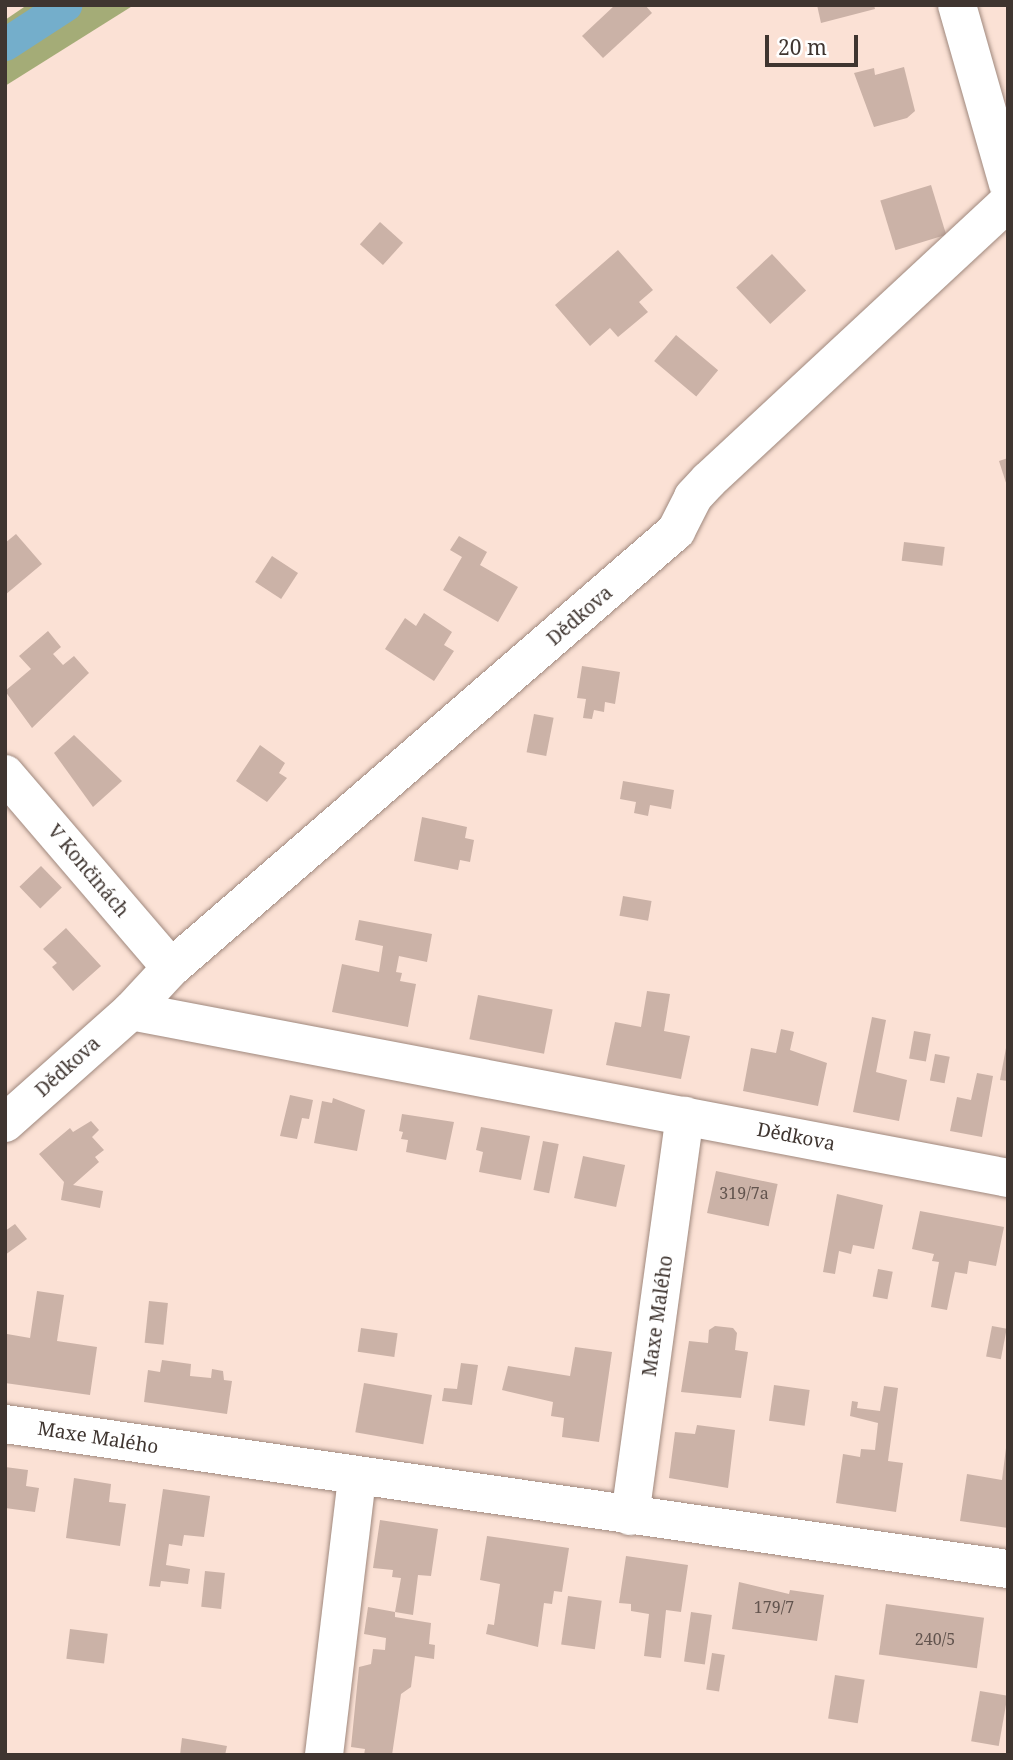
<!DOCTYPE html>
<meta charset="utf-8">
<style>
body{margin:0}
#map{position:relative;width:1013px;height:1760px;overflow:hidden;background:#fbe1d5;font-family:"Noto Serif",serif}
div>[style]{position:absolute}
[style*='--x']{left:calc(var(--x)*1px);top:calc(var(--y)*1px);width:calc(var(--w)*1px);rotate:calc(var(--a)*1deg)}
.forest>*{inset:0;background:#a4ac77}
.canal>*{height:33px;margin:-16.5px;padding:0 16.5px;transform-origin:16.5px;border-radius:16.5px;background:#74aecb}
.building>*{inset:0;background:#cbb2a7;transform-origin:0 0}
.roads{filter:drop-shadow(0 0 2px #9f887d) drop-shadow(0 0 2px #9f887d)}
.minor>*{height:38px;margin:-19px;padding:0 19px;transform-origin:19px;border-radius:19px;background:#fff}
span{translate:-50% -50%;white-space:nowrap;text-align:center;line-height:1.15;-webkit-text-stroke:7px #fff;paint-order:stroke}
.number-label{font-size:16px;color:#62544e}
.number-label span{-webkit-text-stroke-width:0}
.street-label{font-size:19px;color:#3f3530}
.frame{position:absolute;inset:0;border:7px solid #3f3530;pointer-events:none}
.scale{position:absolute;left:765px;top:35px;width:93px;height:32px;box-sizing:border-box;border:4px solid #3f3530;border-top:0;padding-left:9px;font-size:21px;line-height:24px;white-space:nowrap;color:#3f3530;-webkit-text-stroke:5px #fff;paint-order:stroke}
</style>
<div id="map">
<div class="forest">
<i style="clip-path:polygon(27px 5px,134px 5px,5px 86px,5px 20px)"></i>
</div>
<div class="canal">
<i style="--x:5;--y:44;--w:72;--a:-33"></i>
</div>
<div class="building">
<i style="clip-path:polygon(615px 5px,645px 5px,652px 13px,603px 58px,582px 36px)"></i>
<i style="clip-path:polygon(817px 5px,874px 5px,875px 9px,821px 23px)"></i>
<i style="clip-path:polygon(904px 67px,915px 111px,907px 118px,874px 127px,854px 73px,874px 68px,875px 75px)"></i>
<i style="left:931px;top:185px;width:52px;height:53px;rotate:73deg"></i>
<i style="left:380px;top:222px;width:31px;height:30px;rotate:42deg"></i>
<i style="clip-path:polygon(618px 250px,653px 290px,639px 302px,648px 312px,618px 337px,610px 328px,590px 346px,555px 305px)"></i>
<i style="left:772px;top:254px;width:50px;height:49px;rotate:47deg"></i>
<i style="left:676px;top:335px;width:55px;height:34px;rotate:40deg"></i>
<i style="clip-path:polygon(1008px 458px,1008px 486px,1007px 486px,999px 461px)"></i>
<i style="clip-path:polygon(16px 534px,42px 564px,5px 595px,5px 543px)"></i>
<i style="clip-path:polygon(459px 536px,487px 552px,480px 565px,518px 587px,498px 622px,443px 590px,462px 557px,450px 550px)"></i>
<i style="left:904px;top:542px;width:41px;height:19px;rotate:7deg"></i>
<i style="left:272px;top:556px;width:31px;height:31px;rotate:33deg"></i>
<i style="clip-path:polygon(424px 613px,452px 632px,444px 645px,454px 651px,434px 681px,385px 649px,405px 618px,416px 626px)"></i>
<i style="clip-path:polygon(48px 631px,61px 647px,53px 654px,63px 665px,74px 656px,89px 673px,32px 728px,5px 691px,31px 669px,19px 656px)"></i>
<i style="clip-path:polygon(582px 666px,620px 672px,615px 704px,605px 702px,604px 712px,594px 710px,592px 719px,583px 718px,586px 699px,577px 698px)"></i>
<i style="left:534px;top:714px;width:20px;height:39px;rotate:11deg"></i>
<i style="clip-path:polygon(74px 735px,122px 781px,93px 807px,54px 753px)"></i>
<i style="clip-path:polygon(260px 745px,285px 763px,279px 773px,287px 778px,267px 802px,236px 781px)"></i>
<i style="clip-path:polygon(623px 781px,674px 790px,671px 809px,650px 805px,648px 816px,634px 813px,636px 802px,620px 799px)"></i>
<i style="clip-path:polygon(422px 817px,467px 827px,465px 838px,474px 840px,470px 862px,460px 860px,458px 870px,414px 861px)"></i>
<i style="left:41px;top:866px;width:30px;height:30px;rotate:46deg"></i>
<i style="left:623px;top:896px;width:29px;height:20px;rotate:10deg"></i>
<i style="clip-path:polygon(359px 920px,432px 934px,427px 962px,399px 956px,396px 972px,402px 973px,400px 981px,416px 984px,408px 1027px,332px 1012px,342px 964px,379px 972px,383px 946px,355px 940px)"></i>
<i style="clip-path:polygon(66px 928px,101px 966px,73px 991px,52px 967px,57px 963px,43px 949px)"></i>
<i style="clip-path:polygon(647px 991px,670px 994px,664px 1031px,690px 1036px,681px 1079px,606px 1065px,615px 1022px,641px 1027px)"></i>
<i style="left:478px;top:995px;width:76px;height:45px;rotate:11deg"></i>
<i style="clip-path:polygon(872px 1017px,886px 1020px,876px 1072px,907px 1080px,899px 1121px,853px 1112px)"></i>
<i style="clip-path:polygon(781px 1029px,794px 1032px,790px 1050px,827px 1063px,818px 1106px,743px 1091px,751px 1048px,776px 1053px)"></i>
<i style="left:914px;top:1031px;width:17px;height:28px;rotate:10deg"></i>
<i style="clip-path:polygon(1006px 1048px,1008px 1048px,1008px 1081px,1000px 1080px)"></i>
<i style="left:935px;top:1054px;width:15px;height:27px;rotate:11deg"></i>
<i style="clip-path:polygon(977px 1073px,993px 1076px,982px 1137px,950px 1131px,957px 1097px,971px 1100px)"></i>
<i style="clip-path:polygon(290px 1095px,313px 1100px,309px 1119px,302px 1118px,297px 1139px,280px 1136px)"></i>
<i style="clip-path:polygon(333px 1098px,365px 1110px,357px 1151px,314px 1143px,322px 1101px,332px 1103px)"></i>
<i style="clip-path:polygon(402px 1114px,454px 1122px,446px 1160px,406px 1152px,408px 1140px,401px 1139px,403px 1132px,399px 1131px)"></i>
<i style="clip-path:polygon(91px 1121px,99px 1130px,92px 1137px,104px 1150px,95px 1157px,99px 1162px,73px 1185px,103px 1191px,100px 1208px,61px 1200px,64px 1182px,39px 1154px,70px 1128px,73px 1132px)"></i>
<i style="clip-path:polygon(481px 1127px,530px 1136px,521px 1180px,479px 1172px,483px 1152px,476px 1150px)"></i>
<i style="left:543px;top:1141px;width:16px;height:50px;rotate:11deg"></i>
<i style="left:583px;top:1156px;width:43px;height:43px;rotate:12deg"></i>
<i style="left:716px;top:1171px;width:63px;height:43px;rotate:12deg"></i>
<i style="clip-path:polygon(837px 1194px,883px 1205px,874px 1249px,853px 1245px,851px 1254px,839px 1251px,835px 1274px,823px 1272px)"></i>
<i style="clip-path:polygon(920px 1211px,1004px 1227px,996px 1266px,969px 1261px,967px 1274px,955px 1272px,947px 1310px,931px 1307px,939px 1262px,932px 1261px,934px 1254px,912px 1249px)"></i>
<i style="clip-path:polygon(15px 1224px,27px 1239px,5px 1255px,5px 1231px)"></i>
<i style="left:878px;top:1269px;width:15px;height:28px;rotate:11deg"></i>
<i style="clip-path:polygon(37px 1291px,64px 1295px,57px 1341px,97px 1347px,90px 1395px,5px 1383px,7px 1334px,30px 1338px)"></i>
<i style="left:149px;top:1301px;width:19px;height:42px;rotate:6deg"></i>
<i style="clip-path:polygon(715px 1326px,733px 1328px,737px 1333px,735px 1350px,748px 1352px,741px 1398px,681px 1392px,689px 1341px,708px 1343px,709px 1330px)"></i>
<i style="left:992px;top:1326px;width:15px;height:31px;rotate:11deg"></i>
<i style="left:361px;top:1328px;width:37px;height:24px;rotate:8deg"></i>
<i style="clip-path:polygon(575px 1347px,612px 1352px,599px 1442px,562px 1437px,564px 1418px,551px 1416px,553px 1402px,502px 1390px,508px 1366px,570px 1376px)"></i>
<i style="clip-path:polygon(162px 1360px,191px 1364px,190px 1376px,211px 1378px,212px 1369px,223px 1371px,224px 1380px,232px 1381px,227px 1414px,144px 1402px,148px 1370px,160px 1372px)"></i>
<i style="clip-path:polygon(461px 1363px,478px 1365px,472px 1405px,442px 1401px,444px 1388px,457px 1389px)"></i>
<i style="left:364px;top:1383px;width:69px;height:50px;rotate:10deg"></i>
<i style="left:774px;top:1385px;width:36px;height:36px;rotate:8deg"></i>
<i style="clip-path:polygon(884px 1386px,898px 1388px,888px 1461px,903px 1463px,896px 1512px,836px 1503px,843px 1454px,860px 1457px,861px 1449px,875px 1450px,878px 1423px,850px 1416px,852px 1401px,858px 1402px,857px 1408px,880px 1411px)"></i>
<i style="clip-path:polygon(697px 1425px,735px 1430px,728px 1488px,669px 1478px,675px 1432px,695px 1434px)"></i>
<i style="clip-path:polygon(1008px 1432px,1008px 1528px,960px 1521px,967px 1474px,1002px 1480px)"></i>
<i style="clip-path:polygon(5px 1467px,28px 1470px,26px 1486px,39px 1488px,35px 1512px,5px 1508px)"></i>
<i style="clip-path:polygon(74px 1478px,111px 1484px,109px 1502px,126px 1504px,120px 1546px,66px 1538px)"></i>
<i style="clip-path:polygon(163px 1489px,210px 1496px,204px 1537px,184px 1535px,182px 1546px,169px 1544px,166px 1565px,190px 1569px,188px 1584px,161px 1581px,160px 1587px,149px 1586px)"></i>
<i style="clip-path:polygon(380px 1520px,438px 1529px,431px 1576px,418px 1575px,413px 1615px,395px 1612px,395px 1617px,431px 1623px,429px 1644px,435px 1645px,434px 1659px,415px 1656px,411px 1687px,401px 1694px,392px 1755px,364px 1755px,365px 1749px,351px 1747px,359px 1667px,371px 1664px,373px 1649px,385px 1650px,386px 1638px,364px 1634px,368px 1607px,395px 1612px,401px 1578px,392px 1577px,393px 1570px,373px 1568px)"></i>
<i style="clip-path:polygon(487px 1536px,569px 1548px,562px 1592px,554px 1591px,552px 1604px,544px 1603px,538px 1647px,486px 1634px,488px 1624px,494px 1625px,500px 1584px,480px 1580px)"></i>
<i style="clip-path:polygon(626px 1556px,688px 1565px,681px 1612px,666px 1610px,661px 1658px,644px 1656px,649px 1614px,631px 1611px,631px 1604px,619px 1603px)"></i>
<i style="left:205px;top:1571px;width:20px;height:36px;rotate:6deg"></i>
<i style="clip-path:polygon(739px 1582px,789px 1594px,790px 1590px,824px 1595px,817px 1641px,732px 1629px)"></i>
<i style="left:568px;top:1596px;width:34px;height:49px;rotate:8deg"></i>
<i style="left:886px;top:1604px;width:99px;height:51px;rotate:8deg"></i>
<i style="left:691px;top:1612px;width:21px;height:50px;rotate:8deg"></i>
<i style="left:70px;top:1629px;width:38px;height:30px;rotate:7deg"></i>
<i style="left:712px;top:1653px;width:13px;height:37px;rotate:9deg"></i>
<i style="left:835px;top:1675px;width:30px;height:44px;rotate:9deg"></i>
<i style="left:980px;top:1691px;width:28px;height:51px;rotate:10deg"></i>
<i style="clip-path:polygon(182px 1738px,227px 1746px,225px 1755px,180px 1755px)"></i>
</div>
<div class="roads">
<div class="minor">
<i style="--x:957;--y:5;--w:186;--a:74.1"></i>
<i style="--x:5;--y:774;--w:255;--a:49.4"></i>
<i style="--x:131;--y:1011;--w:893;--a:10.78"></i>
<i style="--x:5;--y:1123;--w:169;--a:-41.6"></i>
<i style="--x:131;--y:1011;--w:59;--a:-47.1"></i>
<i style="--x:171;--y:968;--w:668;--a:-40.87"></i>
<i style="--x:676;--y:531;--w:38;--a:-63"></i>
<i style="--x:693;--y:497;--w:23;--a:-47"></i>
<i style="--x:709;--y:480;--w:408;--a:-42.9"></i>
<i style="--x:5;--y:1424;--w:1013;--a:8.23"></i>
<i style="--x:630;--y:1516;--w:404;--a:-82.2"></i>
<i style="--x:324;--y:1755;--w:280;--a:-83.2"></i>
</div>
</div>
<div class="number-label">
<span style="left:744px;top:1193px">319/7a</span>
<span style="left:774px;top:1607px">179/7</span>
<span style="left:935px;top:1639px">240/5</span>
</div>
<div class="street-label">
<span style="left:580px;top:616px;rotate:-41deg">Dědkova</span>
<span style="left:88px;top:871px;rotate:50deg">V Končinách</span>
<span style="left:68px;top:1067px;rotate:-42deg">Dědkova</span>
<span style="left:796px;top:1137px;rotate:11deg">Dědkova</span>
<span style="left:658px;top:1316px;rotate:-82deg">Maxe Malého</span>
<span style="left:98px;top:1438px;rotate:9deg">Maxe Malého</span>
</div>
<div class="frame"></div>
<div class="scale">20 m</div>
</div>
